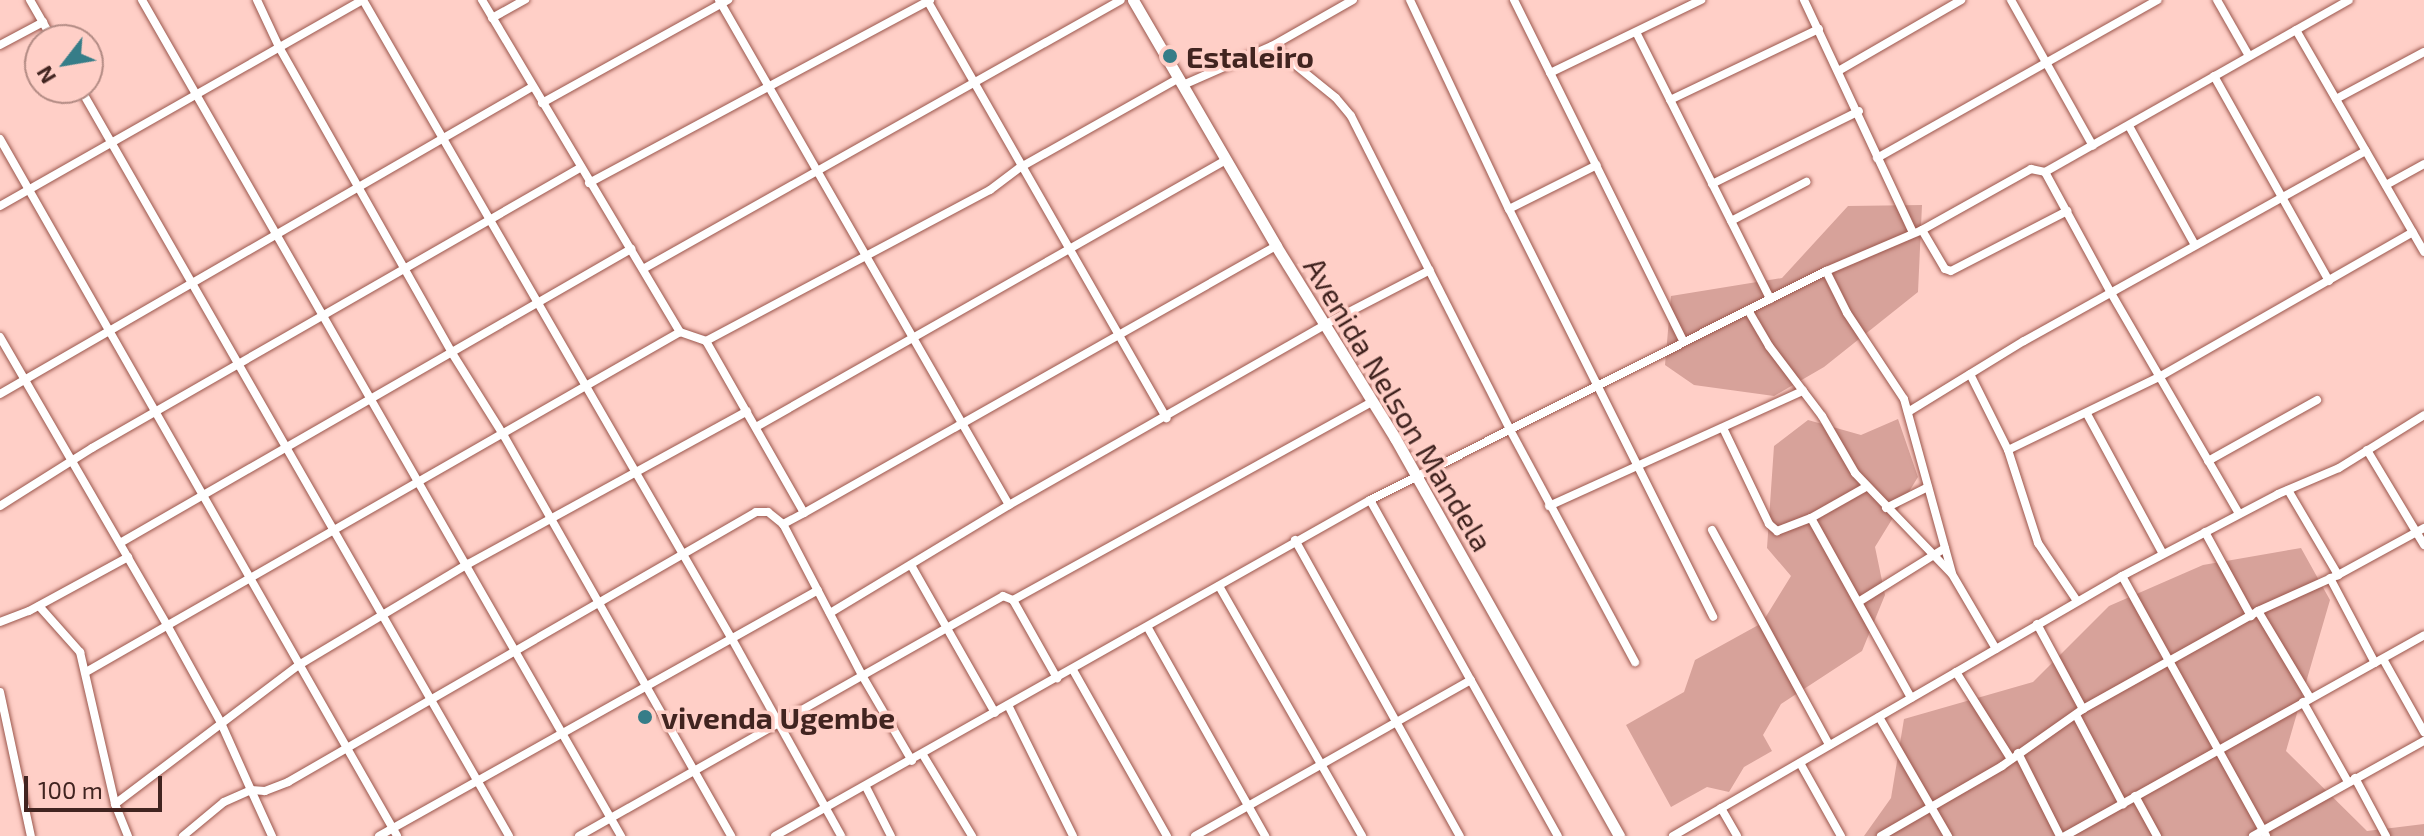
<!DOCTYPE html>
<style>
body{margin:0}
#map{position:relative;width:2424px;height:836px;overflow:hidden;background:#ffcfc7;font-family:"Exo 2",sans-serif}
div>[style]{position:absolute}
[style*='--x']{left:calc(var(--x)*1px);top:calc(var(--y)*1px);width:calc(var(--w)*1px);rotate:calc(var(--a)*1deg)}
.green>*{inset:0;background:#d7a29a}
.roads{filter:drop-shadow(0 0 2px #9b574d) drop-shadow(0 0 2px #9b574d)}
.street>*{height:8px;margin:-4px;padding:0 4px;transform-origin:4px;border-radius:4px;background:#fff}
.secondary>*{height:11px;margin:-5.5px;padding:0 5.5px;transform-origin:5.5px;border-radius:5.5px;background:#fff}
.dots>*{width:22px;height:22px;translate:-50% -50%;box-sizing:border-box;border:4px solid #ffcfc7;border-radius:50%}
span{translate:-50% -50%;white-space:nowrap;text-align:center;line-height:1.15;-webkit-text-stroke:7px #ffcfc7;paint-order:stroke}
.poi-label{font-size:30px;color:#412420;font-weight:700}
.left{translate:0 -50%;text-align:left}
.street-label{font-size:30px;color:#412420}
.north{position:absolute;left:24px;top:24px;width:80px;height:80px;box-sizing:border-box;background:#ffcfc7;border:2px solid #b38b84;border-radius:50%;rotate:239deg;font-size:22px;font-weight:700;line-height:32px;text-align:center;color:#412420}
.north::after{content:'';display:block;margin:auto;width:28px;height:36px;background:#367d88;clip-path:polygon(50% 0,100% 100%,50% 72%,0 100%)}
.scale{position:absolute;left:24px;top:776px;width:138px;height:36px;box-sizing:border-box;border:4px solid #412420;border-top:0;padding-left:10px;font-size:24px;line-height:28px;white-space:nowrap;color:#412420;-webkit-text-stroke:6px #ffcfc7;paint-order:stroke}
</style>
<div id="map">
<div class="green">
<i style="clip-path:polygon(1922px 205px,1918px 292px,1824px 367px,1774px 396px,1694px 385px,1665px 365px,1671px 296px,1782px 278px,1848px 206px)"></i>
<i style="clip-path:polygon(1898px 419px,1918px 477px,1875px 547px,1885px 595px,1862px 651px,1781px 704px,1763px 735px,1772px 751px,1744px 767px,1729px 792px,1707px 787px,1671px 807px,1626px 725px,1684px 692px,1695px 660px,1762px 623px,1791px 576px,1767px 548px,1774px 446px,1808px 420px,1861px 435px)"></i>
<i style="clip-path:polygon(2301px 548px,2330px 600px,2286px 751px,2367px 831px,2424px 824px,2424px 836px,1864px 836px,1891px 798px,1904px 719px,2033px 682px,2109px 606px,2203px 565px)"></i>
</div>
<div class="roads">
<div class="street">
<i style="--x:30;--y:0;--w:46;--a:60.1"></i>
<i style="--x:142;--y:0;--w:964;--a:60.19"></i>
<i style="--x:257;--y:0;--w:52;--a:64.9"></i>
<i style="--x:279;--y:47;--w:352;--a:60.5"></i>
<i style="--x:452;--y:353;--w:98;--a:57.9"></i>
<i style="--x:504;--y:436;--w:460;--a:60.4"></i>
<i style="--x:363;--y:0;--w:738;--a:60"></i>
<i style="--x:732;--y:639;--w:225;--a:61"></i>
<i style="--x:482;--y:0;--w:387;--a:59.2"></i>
<i style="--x:680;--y:332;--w:28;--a:19"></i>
<i style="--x:706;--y:341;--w:198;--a:60.3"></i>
<i style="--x:804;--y:513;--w:542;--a:-29.5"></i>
<i style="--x:719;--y:0;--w:582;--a:60.13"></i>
<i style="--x:927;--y:0;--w:482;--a:60.2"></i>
<i style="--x:1410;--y:0;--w:231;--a:64.7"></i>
<i style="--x:1509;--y:209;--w:456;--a:63.4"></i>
<i style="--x:1514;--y:0;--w:381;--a:63.6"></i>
<i style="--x:1804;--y:0;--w:257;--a:64.9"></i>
<i style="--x:2011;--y:0;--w:167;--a:60.7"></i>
<i style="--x:2217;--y:0;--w:64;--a:60.3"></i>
<i style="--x:492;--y:18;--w:38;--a:-29"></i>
<i style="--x:2296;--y:30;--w:256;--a:60"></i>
<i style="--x:1636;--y:32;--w:299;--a:63.3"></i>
<i style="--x:0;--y:45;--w:49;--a:-28.1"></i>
<i style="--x:1272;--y:46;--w:93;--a:-29.6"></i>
<i style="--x:1840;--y:70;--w:140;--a:-30"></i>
<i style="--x:1550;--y:73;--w:168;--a:-25.8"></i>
<i style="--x:2214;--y:76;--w:235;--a:60.7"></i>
<i style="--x:1183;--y:85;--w:97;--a:-23.7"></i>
<i style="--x:1272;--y:46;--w:82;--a:39.1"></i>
<i style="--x:1336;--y:98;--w:23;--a:50"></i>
<i style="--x:1351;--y:116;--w:350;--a:63.1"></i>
<i style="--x:1509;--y:428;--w:266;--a:61.7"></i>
<i style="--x:80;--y:88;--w:862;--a:60.16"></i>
<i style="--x:2336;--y:99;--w:100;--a:-28.1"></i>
<i style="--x:1670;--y:100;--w:165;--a:-25.5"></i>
<i style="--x:542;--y:103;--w:213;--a:-29"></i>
<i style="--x:2129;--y:126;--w:136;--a:61"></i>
<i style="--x:0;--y:139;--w:802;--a:60.33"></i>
<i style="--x:1877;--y:158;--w:322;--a:-29.4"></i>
<i style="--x:2045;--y:172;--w:138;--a:61.4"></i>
<i style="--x:2111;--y:293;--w:255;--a:59.9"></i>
<i style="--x:589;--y:183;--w:387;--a:-28.2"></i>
<i style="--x:1712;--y:184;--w:164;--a:-26.4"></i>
<i style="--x:2386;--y:185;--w:43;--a:-28.9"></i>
<i style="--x:0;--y:206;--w:417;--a:-29.6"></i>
<i style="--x:1509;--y:209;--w:98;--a:-26.6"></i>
<i style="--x:1731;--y:221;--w:85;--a:-27.5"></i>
<i style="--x:1922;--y:230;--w:45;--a:59.5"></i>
<i style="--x:1945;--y:269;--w:6;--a:18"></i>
<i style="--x:1951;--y:271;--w:131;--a:-27.3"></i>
<i style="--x:643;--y:269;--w:548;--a:-29.37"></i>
<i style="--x:1826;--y:271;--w:47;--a:63.4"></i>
<i style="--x:1847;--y:313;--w:103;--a:56.5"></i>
<i style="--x:1904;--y:399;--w:180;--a:74.6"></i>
<i style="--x:1748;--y:310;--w:42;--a:59.7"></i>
<i style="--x:1769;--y:346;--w:88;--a:52.9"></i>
<i style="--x:1822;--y:416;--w:66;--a:59.9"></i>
<i style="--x:1855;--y:473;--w:140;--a:46.2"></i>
<i style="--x:1952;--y:574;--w:87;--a:59.6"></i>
<i style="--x:0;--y:337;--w:333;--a:59.9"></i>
<i style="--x:167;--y:625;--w:112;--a:61.1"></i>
<i style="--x:221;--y:723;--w:73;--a:65.9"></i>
<i style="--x:251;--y:790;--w:14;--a:4"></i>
<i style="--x:265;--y:791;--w:25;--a:-21"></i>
<i style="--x:288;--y:782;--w:540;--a:-29.98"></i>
<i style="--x:756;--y:512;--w:12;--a:0"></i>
<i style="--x:768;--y:512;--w:19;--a:39"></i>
<i style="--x:706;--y:341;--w:322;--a:-28"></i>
<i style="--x:990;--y:190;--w:39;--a:-37"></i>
<i style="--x:1021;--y:167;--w:181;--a:-29.4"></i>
<i style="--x:1970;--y:374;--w:85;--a:63.4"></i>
<i style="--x:2008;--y:450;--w:98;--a:72.1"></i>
<i style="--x:2038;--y:543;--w:70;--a:56.1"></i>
<i style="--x:0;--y:394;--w:614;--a:-29.99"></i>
<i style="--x:1908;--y:412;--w:136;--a:-31.5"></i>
<i style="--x:2024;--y:341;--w:391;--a:-29.1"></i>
<i style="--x:2087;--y:414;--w:159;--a:61.5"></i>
<i style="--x:756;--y:427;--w:541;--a:-29.6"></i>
<i style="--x:1724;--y:430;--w:104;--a:64.4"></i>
<i style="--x:1769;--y:524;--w:11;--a:41"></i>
<i style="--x:1777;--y:531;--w:36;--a:-21"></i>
<i style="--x:1811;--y:518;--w:63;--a:-29.4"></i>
<i style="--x:2008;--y:450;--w:168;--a:-25.8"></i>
<i style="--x:2159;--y:377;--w:292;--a:-29.7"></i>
<i style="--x:2367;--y:450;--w:111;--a:59"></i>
<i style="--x:2208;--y:461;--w:125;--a:-29.2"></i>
<i style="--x:2288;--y:490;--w:99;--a:59.5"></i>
<i style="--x:1370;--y:500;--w:385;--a:60.8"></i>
<i style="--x:0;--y:506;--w:109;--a:-32.2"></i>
<i style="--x:92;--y:448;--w:563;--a:-29.85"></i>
<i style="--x:1549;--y:506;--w:279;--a:-24.4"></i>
<i style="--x:1886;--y:508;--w:47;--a:-26.6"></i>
<i style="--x:804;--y:513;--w:24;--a:152"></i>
<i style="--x:783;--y:524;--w:173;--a:62.4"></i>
<i style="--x:863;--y:677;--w:97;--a:59.7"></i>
<i style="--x:1811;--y:518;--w:206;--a:60.9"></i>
<i style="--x:1712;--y:530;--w:245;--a:61.4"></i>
<i style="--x:2205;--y:532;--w:96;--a:61.3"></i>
<i style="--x:1295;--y:540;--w:339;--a:60.9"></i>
<i style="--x:120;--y:543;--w:590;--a:-29.91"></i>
<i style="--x:911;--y:565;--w:170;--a:60.4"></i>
<i style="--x:2122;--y:576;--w:297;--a:61"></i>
<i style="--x:2330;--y:578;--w:96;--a:62.1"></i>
<i style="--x:1219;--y:586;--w:288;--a:60.2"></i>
<i style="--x:1013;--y:600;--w:410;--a:-28.9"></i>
<i style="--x:1860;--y:601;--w:100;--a:-31.9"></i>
<i style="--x:39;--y:606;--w:62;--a:48.3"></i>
<i style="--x:80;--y:652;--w:156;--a:77"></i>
<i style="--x:115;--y:804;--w:35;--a:68"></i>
<i style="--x:2258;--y:611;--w:101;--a:59.1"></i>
<i style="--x:830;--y:613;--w:209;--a:-31.1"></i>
<i style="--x:1009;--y:505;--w:363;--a:-29.7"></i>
<i style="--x:1324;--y:325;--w:119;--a:-27.4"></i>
<i style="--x:0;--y:622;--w:31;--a:-21"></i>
<i style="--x:29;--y:611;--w:113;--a:-28.6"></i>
<i style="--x:2037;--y:624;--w:97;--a:61.6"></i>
<i style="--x:1148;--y:628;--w:239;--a:60.6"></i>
<i style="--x:2383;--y:659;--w:84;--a:60.7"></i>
<i style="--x:1073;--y:670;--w:191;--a:60.5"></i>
<i style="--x:86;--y:672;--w:684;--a:-29.79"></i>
<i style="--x:1956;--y:672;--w:103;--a:57.7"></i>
<i style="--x:0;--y:692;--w:147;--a:77.9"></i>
<i style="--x:2303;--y:702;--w:92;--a:60.6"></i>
<i style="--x:1008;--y:705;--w:146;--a:63.6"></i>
<i style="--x:2076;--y:715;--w:101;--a:62.2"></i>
<i style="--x:1879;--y:717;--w:138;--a:59.9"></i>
<i style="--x:2018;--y:753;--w:93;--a:63.2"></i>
<i style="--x:923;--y:755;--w:95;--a:58.8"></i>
<i style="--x:1800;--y:763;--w:84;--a:60.7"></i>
<i style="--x:2355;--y:778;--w:66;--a:61.9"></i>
<i style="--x:866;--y:787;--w:55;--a:63"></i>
<i style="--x:2135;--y:796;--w:46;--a:61.2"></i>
<i style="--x:115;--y:804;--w:231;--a:-37.1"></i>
<i style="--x:299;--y:665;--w:197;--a:-30.9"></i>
<i style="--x:468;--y:564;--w:318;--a:-28.7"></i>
<i style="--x:1721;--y:808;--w:32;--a:60"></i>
<i style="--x:183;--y:836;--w:53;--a:-39.7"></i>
<i style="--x:224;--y:802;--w:30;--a:-24"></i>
<i style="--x:251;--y:790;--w:51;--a:65.5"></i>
<i style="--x:379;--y:836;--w:503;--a:-29.26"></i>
<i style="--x:579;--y:836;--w:487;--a:-29.5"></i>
<i style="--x:1003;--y:596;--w:11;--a:22"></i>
<i style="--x:1013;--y:600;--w:90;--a:60.6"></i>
<i style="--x:775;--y:836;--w:683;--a:-29.45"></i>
<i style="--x:1370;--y:500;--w:510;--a:-26.67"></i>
<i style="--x:1826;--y:271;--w:104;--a:-23.1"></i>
<i style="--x:1922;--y:230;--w:125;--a:-29.2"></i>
<i style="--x:2031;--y:169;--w:14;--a:12"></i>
<i style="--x:2045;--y:172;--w:349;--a:-29.5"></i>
<i style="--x:1195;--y:836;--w:317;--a:-29.5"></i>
<i style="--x:1673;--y:836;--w:519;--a:-30.07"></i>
<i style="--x:2122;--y:576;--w:176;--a:-27.7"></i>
<i style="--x:2278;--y:494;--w:66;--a:-23.1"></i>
<i style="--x:2339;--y:468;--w:100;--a:-31.9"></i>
<i style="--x:1881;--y:836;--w:140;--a:-30"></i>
<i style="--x:2002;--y:766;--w:99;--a:-35.1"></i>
<i style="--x:2083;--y:709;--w:201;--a:-29.2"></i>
<i style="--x:2258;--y:611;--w:88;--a:-24.2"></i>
<i style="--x:2338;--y:575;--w:98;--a:-28.7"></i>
<i style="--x:2065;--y:836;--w:411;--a:-29.2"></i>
<i style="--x:2253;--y:836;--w:196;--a:-29.1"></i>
</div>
<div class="secondary">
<i style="--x:1133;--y:0;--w:285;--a:59.8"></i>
<i style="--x:1276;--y:246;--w:226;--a:58.2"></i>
<i style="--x:1395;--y:438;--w:457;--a:60.6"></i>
</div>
</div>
<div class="dots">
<i style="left:1170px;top:56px;background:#367d88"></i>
<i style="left:645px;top:717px;background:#367d88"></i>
</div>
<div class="poi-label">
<span class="left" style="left:1186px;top:56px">Estaleiro</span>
<span class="left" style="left:661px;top:717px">vivenda Ugembe</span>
</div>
<div class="street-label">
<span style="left:1399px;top:404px;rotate:59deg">Avenida Nelson Mandela</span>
</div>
<div class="north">N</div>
<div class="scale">100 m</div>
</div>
